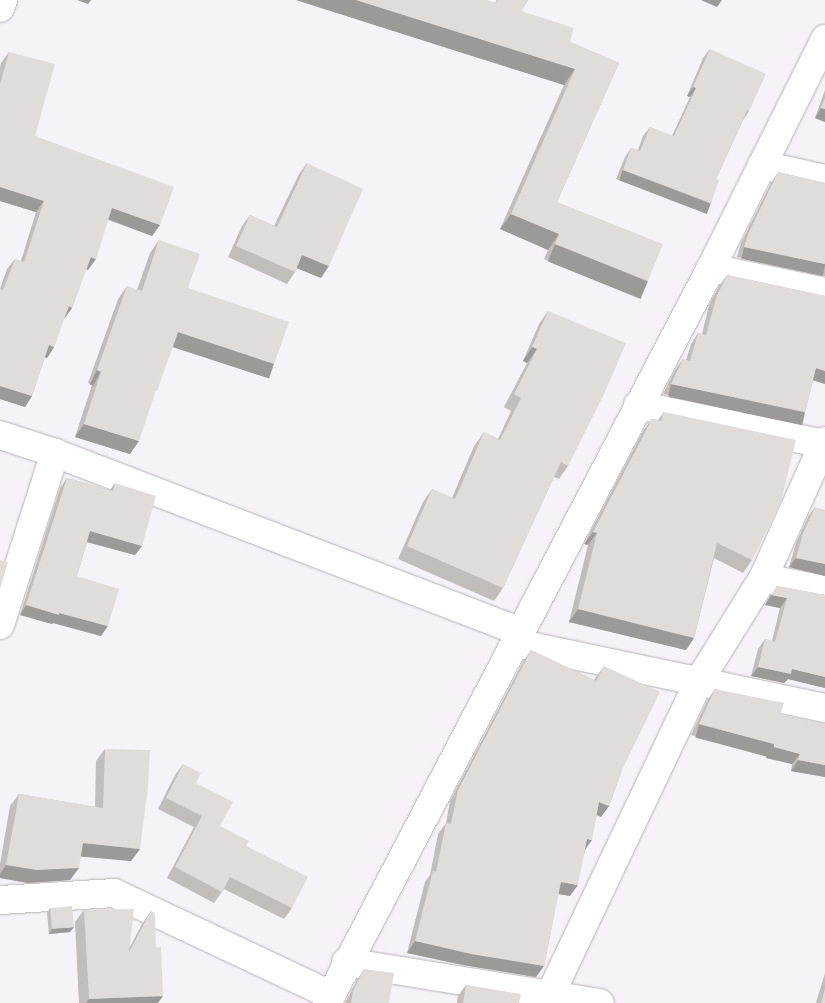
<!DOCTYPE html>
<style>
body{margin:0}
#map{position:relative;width:825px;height:1003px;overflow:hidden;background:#f5f3f8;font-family:Rubik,sans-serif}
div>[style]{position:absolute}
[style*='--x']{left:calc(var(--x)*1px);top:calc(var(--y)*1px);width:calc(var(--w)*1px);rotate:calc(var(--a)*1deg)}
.roads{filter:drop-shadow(0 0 1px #b3b2b5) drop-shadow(0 0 1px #b3b2b5)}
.street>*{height:28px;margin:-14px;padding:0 14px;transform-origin:14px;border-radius:14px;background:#fff}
.wall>*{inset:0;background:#c0bdbb}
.shaded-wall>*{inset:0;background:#9c9a98;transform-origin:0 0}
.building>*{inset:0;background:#dfdcd9;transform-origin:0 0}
span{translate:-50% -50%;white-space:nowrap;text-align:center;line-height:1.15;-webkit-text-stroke:4px #f5f3f8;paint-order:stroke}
</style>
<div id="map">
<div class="roads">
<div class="street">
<i style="--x:0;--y:8;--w:9;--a:-69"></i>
<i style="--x:762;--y:165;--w:65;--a:12.5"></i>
<i style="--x:711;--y:268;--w:116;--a:11.9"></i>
<i style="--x:638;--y:405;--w:191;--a:11.8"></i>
<i style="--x:0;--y:435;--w:58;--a:18.1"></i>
<i style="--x:825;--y:441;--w:150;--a:114.3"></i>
<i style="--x:763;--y:578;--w:63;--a:11"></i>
<i style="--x:0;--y:625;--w:181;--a:-72.3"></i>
<i style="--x:55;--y:453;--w:499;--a:21"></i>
<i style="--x:516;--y:643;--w:316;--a:11.9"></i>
<i style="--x:0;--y:900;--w:114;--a:-3.5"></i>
<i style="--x:114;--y:893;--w:240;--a:25.2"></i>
<i style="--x:346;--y:962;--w:257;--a:9.2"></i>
<i style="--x:550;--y:995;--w:348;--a:-64.6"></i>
<i style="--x:699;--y:681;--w:121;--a:-58.1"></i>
<i style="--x:327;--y:1003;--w:829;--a:-62.42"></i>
<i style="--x:711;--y:268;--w:256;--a:-63.5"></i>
</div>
</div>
<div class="wall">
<i style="clip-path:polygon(296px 0,485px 0,495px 3px,497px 0,528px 0,521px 11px,570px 42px,619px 63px,557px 202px,648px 281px,637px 297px,544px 259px,548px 250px,500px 229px,564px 85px)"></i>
<i style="clip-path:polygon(710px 49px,749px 111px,743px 120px,716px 179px,711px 203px,704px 212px,616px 179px,625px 157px,631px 148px,638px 150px,643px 136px,650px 127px,672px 136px,690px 97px,687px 96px,703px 58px)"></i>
<i style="clip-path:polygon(9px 52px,35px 136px,160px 225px,152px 236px,108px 220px,88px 270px,86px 269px,72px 308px,64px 318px,54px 347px,47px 358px,45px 357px,32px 396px,25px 407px,0 399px,0 289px,7px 269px,15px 259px,21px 261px,36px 212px,0 201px,0 68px,1px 63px)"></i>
<i style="clip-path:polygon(825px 90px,825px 122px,815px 118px)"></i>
<i style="clip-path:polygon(307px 163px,321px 278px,297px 268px,295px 272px,287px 284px,228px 257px,242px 226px,250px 215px,274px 226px,299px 174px)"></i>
<i style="clip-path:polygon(778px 172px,825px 183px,825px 276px,737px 257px,741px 243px,771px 183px)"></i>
<i style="clip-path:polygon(159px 240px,188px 288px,274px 364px,265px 377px,173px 346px,130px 454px,75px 437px,92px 385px,88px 383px,118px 299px,127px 286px,137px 290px,150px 253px)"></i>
<i style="clip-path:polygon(727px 275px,825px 296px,825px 384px,813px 380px,805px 412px,797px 422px,663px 394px,675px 370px,683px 359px,686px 360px,691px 344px,698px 333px,702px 334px,709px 305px,719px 286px)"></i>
<i style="clip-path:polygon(548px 311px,568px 466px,559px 479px,554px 477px,503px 588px,494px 601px,398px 559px,423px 502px,432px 489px,452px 498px,474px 446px,484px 432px,498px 439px,511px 411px,504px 407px,527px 363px,523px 361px,539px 324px)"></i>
<i style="clip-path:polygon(664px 412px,752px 560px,743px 573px,714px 558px,694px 638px,686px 650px,569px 622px,588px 545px,584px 544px,643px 431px,652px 419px,658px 420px)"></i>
<i style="clip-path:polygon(67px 478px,110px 490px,115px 483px,142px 546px,135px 555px,87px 542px,77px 576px,101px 636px,53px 623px,52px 624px,20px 615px,60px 488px)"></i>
<i style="clip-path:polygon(815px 507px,825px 576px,789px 567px,796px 543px,808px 517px)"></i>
<i style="clip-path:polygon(777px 586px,825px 595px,825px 688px,788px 679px,784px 683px,751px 676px,758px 649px,765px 639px,772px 641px,780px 608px,765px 605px)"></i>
<i style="clip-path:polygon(531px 650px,594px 680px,604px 666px,622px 770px,609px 806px,601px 817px,597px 815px,570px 896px,558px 894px,544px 966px,536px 977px,463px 965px,407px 953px,425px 882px,430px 875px,438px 834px,446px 823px,450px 801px,523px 662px)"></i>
<i style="clip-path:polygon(715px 689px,780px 715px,825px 724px,825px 777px,791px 771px,792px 764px,766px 758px,767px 755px,691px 735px,708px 699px)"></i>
<i style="clip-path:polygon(105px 749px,140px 849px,131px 861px,81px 856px,70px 880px,28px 883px,0 878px,0 864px,10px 806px,19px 794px,95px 807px,96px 761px)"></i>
<i style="clip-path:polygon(183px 764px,196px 783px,220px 826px,246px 846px,292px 908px,284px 919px,224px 889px,214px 903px,167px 878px,194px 827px,158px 809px,175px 775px)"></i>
<i style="clip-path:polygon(50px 908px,70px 932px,49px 934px,47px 913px)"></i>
<i style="clip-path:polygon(84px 910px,130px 947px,142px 924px,151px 911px,158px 1003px,79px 1003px,75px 922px)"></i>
<i style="clip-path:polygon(364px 969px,389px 1003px,345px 1003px,357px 980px)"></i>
<i style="clip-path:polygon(825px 973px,825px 1003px,816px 1003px)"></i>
<i style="clip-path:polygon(466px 985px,519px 1003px,457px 1003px,458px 996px)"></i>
</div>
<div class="shaded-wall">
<i style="clip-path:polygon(77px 0,91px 0,88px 4px)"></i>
<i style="clip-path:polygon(296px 0,356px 0,575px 69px,564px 85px)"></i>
<i style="clip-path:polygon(701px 0,722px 0,717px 7px)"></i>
<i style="clip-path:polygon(693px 87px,696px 88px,690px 97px,687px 96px)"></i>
<i style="clip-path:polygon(821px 108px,825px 109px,825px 122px,815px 118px)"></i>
<i style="left:623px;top:170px;width:94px;height:11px;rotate:21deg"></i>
<i style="clip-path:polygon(0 187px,44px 201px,36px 212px,0 201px)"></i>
<i style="clip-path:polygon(112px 208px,160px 225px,152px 236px,105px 218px)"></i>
<i style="clip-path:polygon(511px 214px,559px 234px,548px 250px,500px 229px)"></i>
<i style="left:555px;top:244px;width:100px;height:19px;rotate:22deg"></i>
<i style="left:744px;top:247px;width:83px;height:12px;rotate:12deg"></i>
<i style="clip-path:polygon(302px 255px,329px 266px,321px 278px,294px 267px)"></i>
<i style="clip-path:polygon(91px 257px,96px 259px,88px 270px,83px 268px)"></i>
<i style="clip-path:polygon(69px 306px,72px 308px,65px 318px,61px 317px)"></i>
<i style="left:178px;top:332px;width:101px;height:16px;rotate:18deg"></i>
<i style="clip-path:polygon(49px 345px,54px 347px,47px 358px,42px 356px)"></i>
<i style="clip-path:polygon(532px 347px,537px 349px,527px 363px,523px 361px)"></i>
<i style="clip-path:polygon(816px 368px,825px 371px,825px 384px,809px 379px)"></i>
<i style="left:97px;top:370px;width:4px;height:16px;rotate:27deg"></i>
<i style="left:671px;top:384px;width:137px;height:13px;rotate:12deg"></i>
<i style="clip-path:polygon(0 386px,32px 396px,25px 407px,0 399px)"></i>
<i style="clip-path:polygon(84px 424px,139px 441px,130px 454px,75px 437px)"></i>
<i style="clip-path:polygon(90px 531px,142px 546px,135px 555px,83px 541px)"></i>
<i style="clip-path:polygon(593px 532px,597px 533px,588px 545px,584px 544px)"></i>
<i style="clip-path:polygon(796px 558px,825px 564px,825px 576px,789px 567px)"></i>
<i style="clip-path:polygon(771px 595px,787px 598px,780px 608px,765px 605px)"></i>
<i style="clip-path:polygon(26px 605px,59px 613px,108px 626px,101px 636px,53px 623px,52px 624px,20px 615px)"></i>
<i style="clip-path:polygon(578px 609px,694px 638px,686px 650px,569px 622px)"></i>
<i style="clip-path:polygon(758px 667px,792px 669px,825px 677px,825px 688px,788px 679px,784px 683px,751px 676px)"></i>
<i style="left:699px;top:724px;width:78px;height:14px;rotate:15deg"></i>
<i style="clip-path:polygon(774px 747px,800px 754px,792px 764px,766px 758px)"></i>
<i style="clip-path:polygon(798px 760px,825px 765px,825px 777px,791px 771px)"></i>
<i style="clip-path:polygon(599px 802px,609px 806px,601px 817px,592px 813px)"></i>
<i style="clip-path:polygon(587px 839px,592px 840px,584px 851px)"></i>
<i style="clip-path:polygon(83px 843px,140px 849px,131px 861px,74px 856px)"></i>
<i style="clip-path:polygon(6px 865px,79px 868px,70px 880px,28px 883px,0 878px,0 874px)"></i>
<i style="clip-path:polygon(561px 882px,578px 885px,570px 896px,553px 893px)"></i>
<i style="clip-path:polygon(74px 927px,70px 932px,49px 934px,52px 929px)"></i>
<i style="clip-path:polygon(415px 941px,544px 966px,536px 977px,463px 965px,407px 953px)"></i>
<i style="clip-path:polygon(163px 996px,158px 1003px,86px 1003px,89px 999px)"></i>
</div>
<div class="building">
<i style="clip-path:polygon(356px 0,485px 0,496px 3px,498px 0,528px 0,521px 11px,574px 28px,570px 42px,619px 63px,557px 202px,663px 244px,648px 281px,555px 244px,559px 234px,511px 214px,575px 69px)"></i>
<i style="clip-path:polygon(710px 49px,766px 74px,749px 111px,747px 110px,716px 179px,719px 180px,711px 203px,623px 170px,631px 148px,640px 151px,650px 127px,674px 136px,696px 88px,693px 87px)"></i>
<i style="clip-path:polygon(9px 52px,55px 64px,35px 136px,174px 187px,160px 225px,112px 208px,96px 259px,91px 257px,72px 308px,69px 306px,54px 347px,49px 345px,32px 396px,0 386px,0 289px,3px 290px,15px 259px,24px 262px,44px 201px,0 187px,0 84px)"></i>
<i style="clip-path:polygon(825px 98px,825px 109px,821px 108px)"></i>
<i style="clip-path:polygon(307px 163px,363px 189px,329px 266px,302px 255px,295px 272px,236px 246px,250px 215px,277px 227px)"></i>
<i style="clip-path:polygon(778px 172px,825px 183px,825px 264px,744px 247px,749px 232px)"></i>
<i style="clip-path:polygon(159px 240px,200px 254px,188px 288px,289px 322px,274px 364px,178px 332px,157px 391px,156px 390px,139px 441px,84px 424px,101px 372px,97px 370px,127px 286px,142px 291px)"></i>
<i style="clip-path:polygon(727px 275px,825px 296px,825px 371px,816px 368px,805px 412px,671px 384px,683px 359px,690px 361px,698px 333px,706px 335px,717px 295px)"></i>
<i style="clip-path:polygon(548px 311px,626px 343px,605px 392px,568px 466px,561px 462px,503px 588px,407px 546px,432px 489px,455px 499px,484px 432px,500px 440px,521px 398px,514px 394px,537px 349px,532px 347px)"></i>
<i style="clip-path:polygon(664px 412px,796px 440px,780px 505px,752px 560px,717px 543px,694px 638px,578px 609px,597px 533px,593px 532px,652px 419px,661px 421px)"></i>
<i style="clip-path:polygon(67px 478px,113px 491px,115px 483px,156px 496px,142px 546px,90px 531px,77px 576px,119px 589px,108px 626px,59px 613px,59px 615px,26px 605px)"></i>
<i style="clip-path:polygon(815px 507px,825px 510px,825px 564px,796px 558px,803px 533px)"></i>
<i style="clip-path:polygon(0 560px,8px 562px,0 589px)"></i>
<i style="clip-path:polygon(777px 586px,825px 595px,825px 677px,792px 669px,791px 674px,758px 667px,765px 639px,775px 642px,787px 598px,771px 595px)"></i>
<i style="clip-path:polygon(531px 650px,596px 681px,604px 666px,660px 692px,622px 770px,609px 806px,599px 802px,592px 840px,587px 839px,578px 885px,561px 882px,544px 966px,471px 954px,415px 941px,433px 871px,436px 872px,446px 823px,451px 824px,458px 790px)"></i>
<i style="clip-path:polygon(715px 689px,784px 703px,780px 715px,825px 724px,825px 765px,798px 760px,800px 754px,774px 747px,774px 744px,699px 724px)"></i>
<i style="clip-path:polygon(105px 749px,150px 750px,148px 787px,140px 849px,83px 843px,79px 868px,37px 870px,6px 865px,19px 794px,103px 808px)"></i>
<i style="clip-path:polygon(183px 764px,201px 773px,196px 783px,233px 802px,220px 826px,249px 841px,246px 846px,308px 877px,292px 908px,230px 877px,222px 892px,175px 867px,202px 816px,166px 798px)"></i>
<i style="left:72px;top:906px;width:21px;height:22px;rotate:85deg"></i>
<i style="clip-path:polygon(134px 909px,129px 952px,151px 911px,155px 913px,156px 947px,161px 947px,163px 996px,89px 999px,84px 910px)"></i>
<i style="clip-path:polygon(364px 969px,394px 973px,389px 1003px,351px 1003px,353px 991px)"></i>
<i style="clip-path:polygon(466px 985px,521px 994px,519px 1003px,463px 1003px)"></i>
<i style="clip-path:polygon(825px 989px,825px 1003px,821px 1003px)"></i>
</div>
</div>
